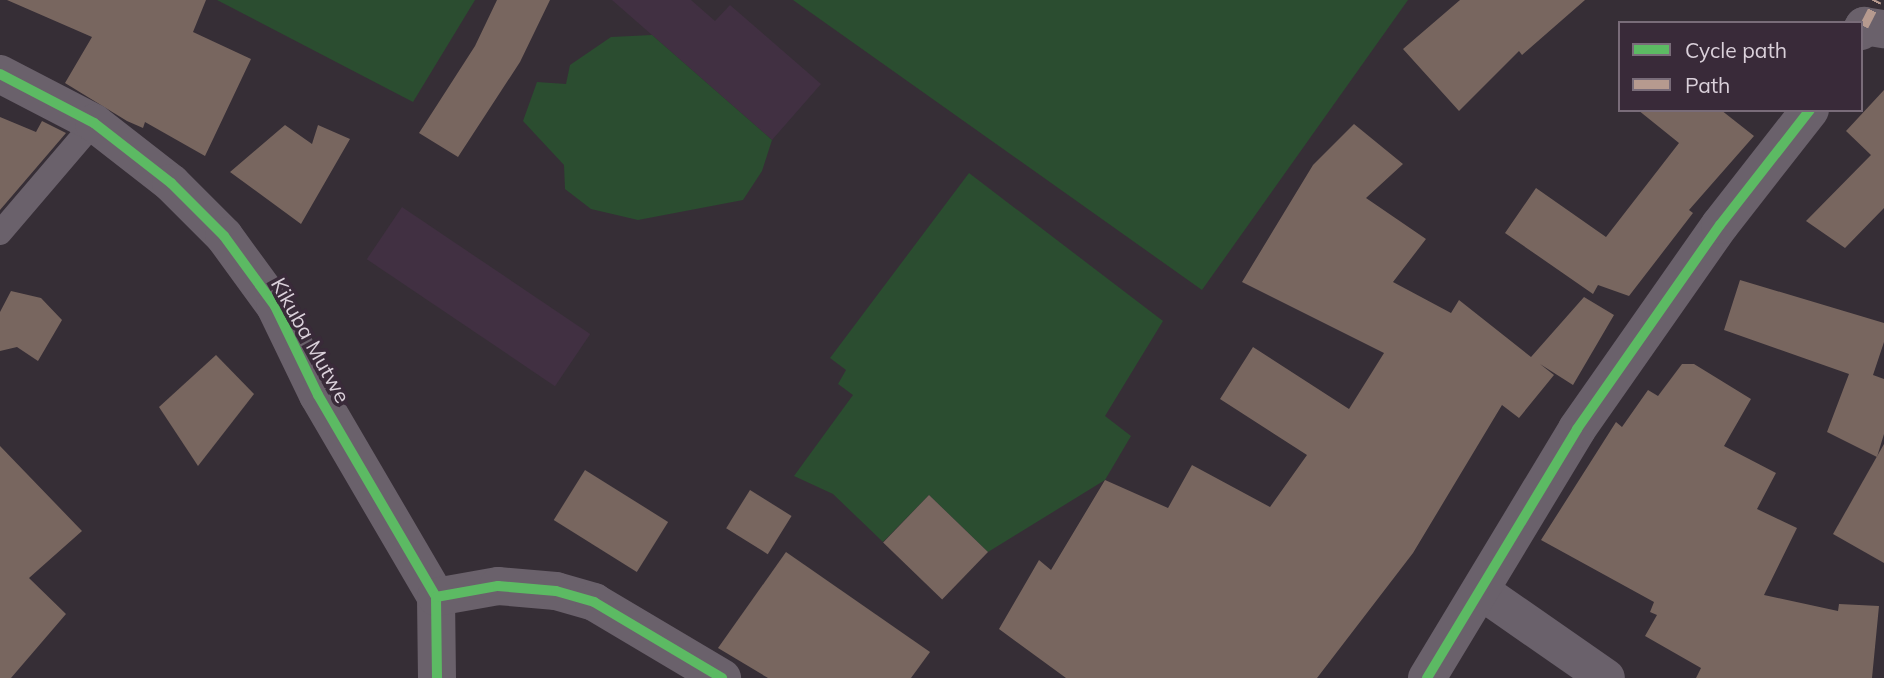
<!DOCTYPE html>
<style>
body{margin:0}
#map{position:relative;width:1884px;height:678px;overflow:hidden;background:#362e36;font-family:Mulish,sans-serif}
div>[style]{position:absolute}
[style*='--x']{left:calc(var(--x)*1px);top:calc(var(--y)*1px);width:calc(var(--w)*1px);rotate:calc(var(--a)*1deg)}
.built>*{inset:0;background:#413042;transform-origin:0 0}
.green>*{inset:0;background:#2b4d30}
.building>*{inset:0;background:#78665f;transform-origin:0 0}
.lane>*{height:24px;margin:-12px;padding:0 12px;transform-origin:12px;border-radius:12px;background:#6a616b}
.street>*{height:38px;margin:-19px;padding:0 19px;transform-origin:19px;border-radius:19px;background:#6a616b}
.quiet>*{height:9px;margin-top:-4.5px;transform-origin:0;background:repeating-linear-gradient(90deg,#b69a8f 0 18px,transparent 0 27px)}
.cycleway>*{height:10px;margin:-5px;padding:0 5px;transform-origin:5px;border-radius:5px;background:#5cba63}
span{translate:-50% -50%;white-space:nowrap;text-align:center;line-height:1.15;-webkit-text-stroke:7px #392a39;paint-order:stroke}
.street-label{font-size:21px;color:#dad0da}
.legend{position:absolute;left:1618px;top:21px;width:245px;height:91px;box-sizing:border-box;background:#392a39;border:2px solid #796c79;margin:0;padding:9px 12px;list-style:none;font-size:21px;color:#dad0da}
.legend li{display:flex;align-items:center;gap:14px;height:35px}
.legend b{width:35px;border:2px solid #796c79}
</style>
<div id="map">
<div class="built">
<i style="clip-path:polygon(612px 0,691px 0,715px 21px,730px 5px,821px 84px,772px 140px)"></i>
<i style="left:402px;top:207px;width:227px;height:63px;rotate:34deg"></i>
</div>
<div class="green">
<i style="clip-path:polygon(217px 0,475px 0,413px 102px)"></i>
<i style="clip-path:polygon(793px 0,1408px 0,1202px 290px)"></i>
<i style="clip-path:polygon(652px 35px,772px 140px,762px 171px,743px 200px,638px 220px,591px 209px,565px 189px,564px 165px,523px 121px,537px 82px,566px 84px,570px 65px,611px 37px)"></i>
<i style="clip-path:polygon(969px 173px,1163px 321px,1105px 416px,1131px 436px,1105px 480px,988px 552px,929px 495px,883px 542px,833px 494px,794px 476px,853px 395px,838px 384px,846px 370px,830px 358px)"></i>
</div>
<div class="building">
<i style="clip-path:polygon(7px 0,206px 0,193px 32px,251px 59px,205px 156px,145px 122px,143px 128px,127px 121px,65px 83px,92px 37px)"></i>
<i style="clip-path:polygon(497px 0,550px 0,520px 62px,458px 157px,419px 133px,475px 46px)"></i>
<i style="clip-path:polygon(1460px 0,1585px 0,1522px 55px,1519px 51px,1459px 111px,1403px 49px)"></i>
<i style="clip-path:polygon(1884px 90px,1884px 208px,1845px 248px,1806px 221px,1871px 155px,1846px 131px)"></i>
<i style="clip-path:polygon(1638px 110px,1721px 110px,1754px 136px,1689px 210px,1693px 213px,1629px 296px,1598px 285px,1593px 294px,1505px 233px,1536px 188px,1606px 237px,1679px 143px)"></i>
<i style="clip-path:polygon(0 117px,36px 132px,42px 121px,66px 133px,0 210px)"></i>
<i style="clip-path:polygon(1354px 124px,1403px 164px,1366px 198px,1426px 239px,1393px 282px,1451px 313px,1459px 300px,1531px 357px,1584px 297px,1614px 315px,1573px 385px,1540px 364px,1554px 375px,1519px 418px,1502px 405px,1413px 553px,1317px 678px,1066px 678px,999px 629px,1039px 560px,1051px 570px,1105px 480px,1168px 508px,1192px 465px,1270px 507px,1307px 455px,1220px 399px,1253px 347px,1349px 409px,1384px 353px,1242px 282px,1313px 165px)"></i>
<i style="clip-path:polygon(285px 125px,312px 144px,318px 125px,350px 139px,301px 224px,230px 172px)"></i>
<i style="clip-path:polygon(1740px 280px,1884px 323px,1884px 342px,1873px 375px,1884px 379px,1884px 434px,1877px 457px,1827px 432px,1849px 374px,1724px 330px)"></i>
<i style="clip-path:polygon(11px 291px,41px 298px,62px 320px,38px 361px,17px 347px,0 351px,0 312px)"></i>
<i style="clip-path:polygon(216px 355px,254px 394px,198px 466px,159px 407px)"></i>
<i style="clip-path:polygon(1682px 364px,1694px 364px,1751px 399px,1724px 446px,1776px 473px,1757px 509px,1797px 528px,1764px 595px,1838px 611px,1839px 604px,1879px 606px,1872px 678px,1696px 678px,1701px 668px,1645px 636px,1657px 615px,1650px 612px,1654px 602px,1541px 540px,1616px 422px,1622px 427px,1648px 390px,1658px 396px)"></i>
<i style="clip-path:polygon(1884px 444px,1884px 563px,1833px 534px)"></i>
<i style="clip-path:polygon(0 446px,82px 531px,29px 578px,66px 614px,11px 678px,0 678px)"></i>
<i style="left:585px;top:470px;width:98px;height:59px;rotate:32deg"></i>
<i style="left:750px;top:490px;width:49px;height:45px;rotate:32deg"></i>
<i style="left:929px;top:495px;width:82px;height:66px;rotate:44deg"></i>
<i style="clip-path:polygon(786px 552px,930px 652px,911px 678px,768px 678px,718px 648px)"></i>
</div>
<div class="lane">
<i style="--x:0;--y:233;--w:145;--a:-49.5"></i>
</div>
<div class="street">
<i style="--x:1861;--y:31;--w:6;--a:-59"></i>
<i style="--x:1864;--y:26;--w:20;--a:9"></i>
<i style="--x:0;--y:74;--w:106;--a:27.5"></i>
<i style="--x:94;--y:123;--w:98;--a:37.9"></i>
<i style="--x:171;--y:183;--w:75;--a:45"></i>
<i style="--x:224;--y:236;--w:87;--a:53.9"></i>
<i style="--x:275;--y:306;--w:99;--a:64.2"></i>
<i style="--x:318;--y:395;--w:234;--a:59.7"></i>
<i style="--x:436;--y:597;--w:81;--a:89.3"></i>
<i style="--x:1481;--y:591;--w:152;--a:34.8"></i>
<i style="--x:436;--y:597;--w:63;--a:-10.1"></i>
<i style="--x:498;--y:586;--w:58;--a:4.9"></i>
<i style="--x:556;--y:591;--w:40;--a:16"></i>
<i style="--x:594;--y:602;--w:149;--a:30.7"></i>
<i style="--x:1427;--y:678;--w:291;--a:-58.9"></i>
<i style="--x:1577;--y:429;--w:249;--a:-55"></i>
<i style="--x:1720;--y:225;--w:146;--a:-52"></i>
</div>
<div class="quiet">
<i style="--x:1864;--y:26;--w:29;--a:-63"></i>
</div>
<div class="cycleway">
<i style="--x:0;--y:74;--w:106;--a:27.5"></i>
<i style="--x:94;--y:123;--w:98;--a:37.9"></i>
<i style="--x:171;--y:183;--w:75;--a:45"></i>
<i style="--x:224;--y:236;--w:87;--a:53.9"></i>
<i style="--x:275;--y:306;--w:99;--a:64.2"></i>
<i style="--x:318;--y:395;--w:234;--a:59.7"></i>
<i style="--x:436;--y:597;--w:81;--a:89.3"></i>
<i style="--x:436;--y:597;--w:63;--a:-10.1"></i>
<i style="--x:498;--y:586;--w:58;--a:4.9"></i>
<i style="--x:556;--y:591;--w:40;--a:16"></i>
<i style="--x:594;--y:602;--w:149;--a:30.7"></i>
<i style="--x:1427;--y:678;--w:291;--a:-58.9"></i>
<i style="--x:1577;--y:429;--w:249;--a:-55"></i>
<i style="--x:1720;--y:225;--w:146;--a:-52"></i>
</div>
<div class="street-label">
<span style="left:311px;top:340px;rotate:61deg">Kikuba Mutwe</span>
</div>
<ul class="legend">
<li><b style="height:9px;background:#5cba63"></b>Cycle path</li>
<li><b style="height:9px;background:#b69a8f"></b>Path</li>
</ul>
</div>
